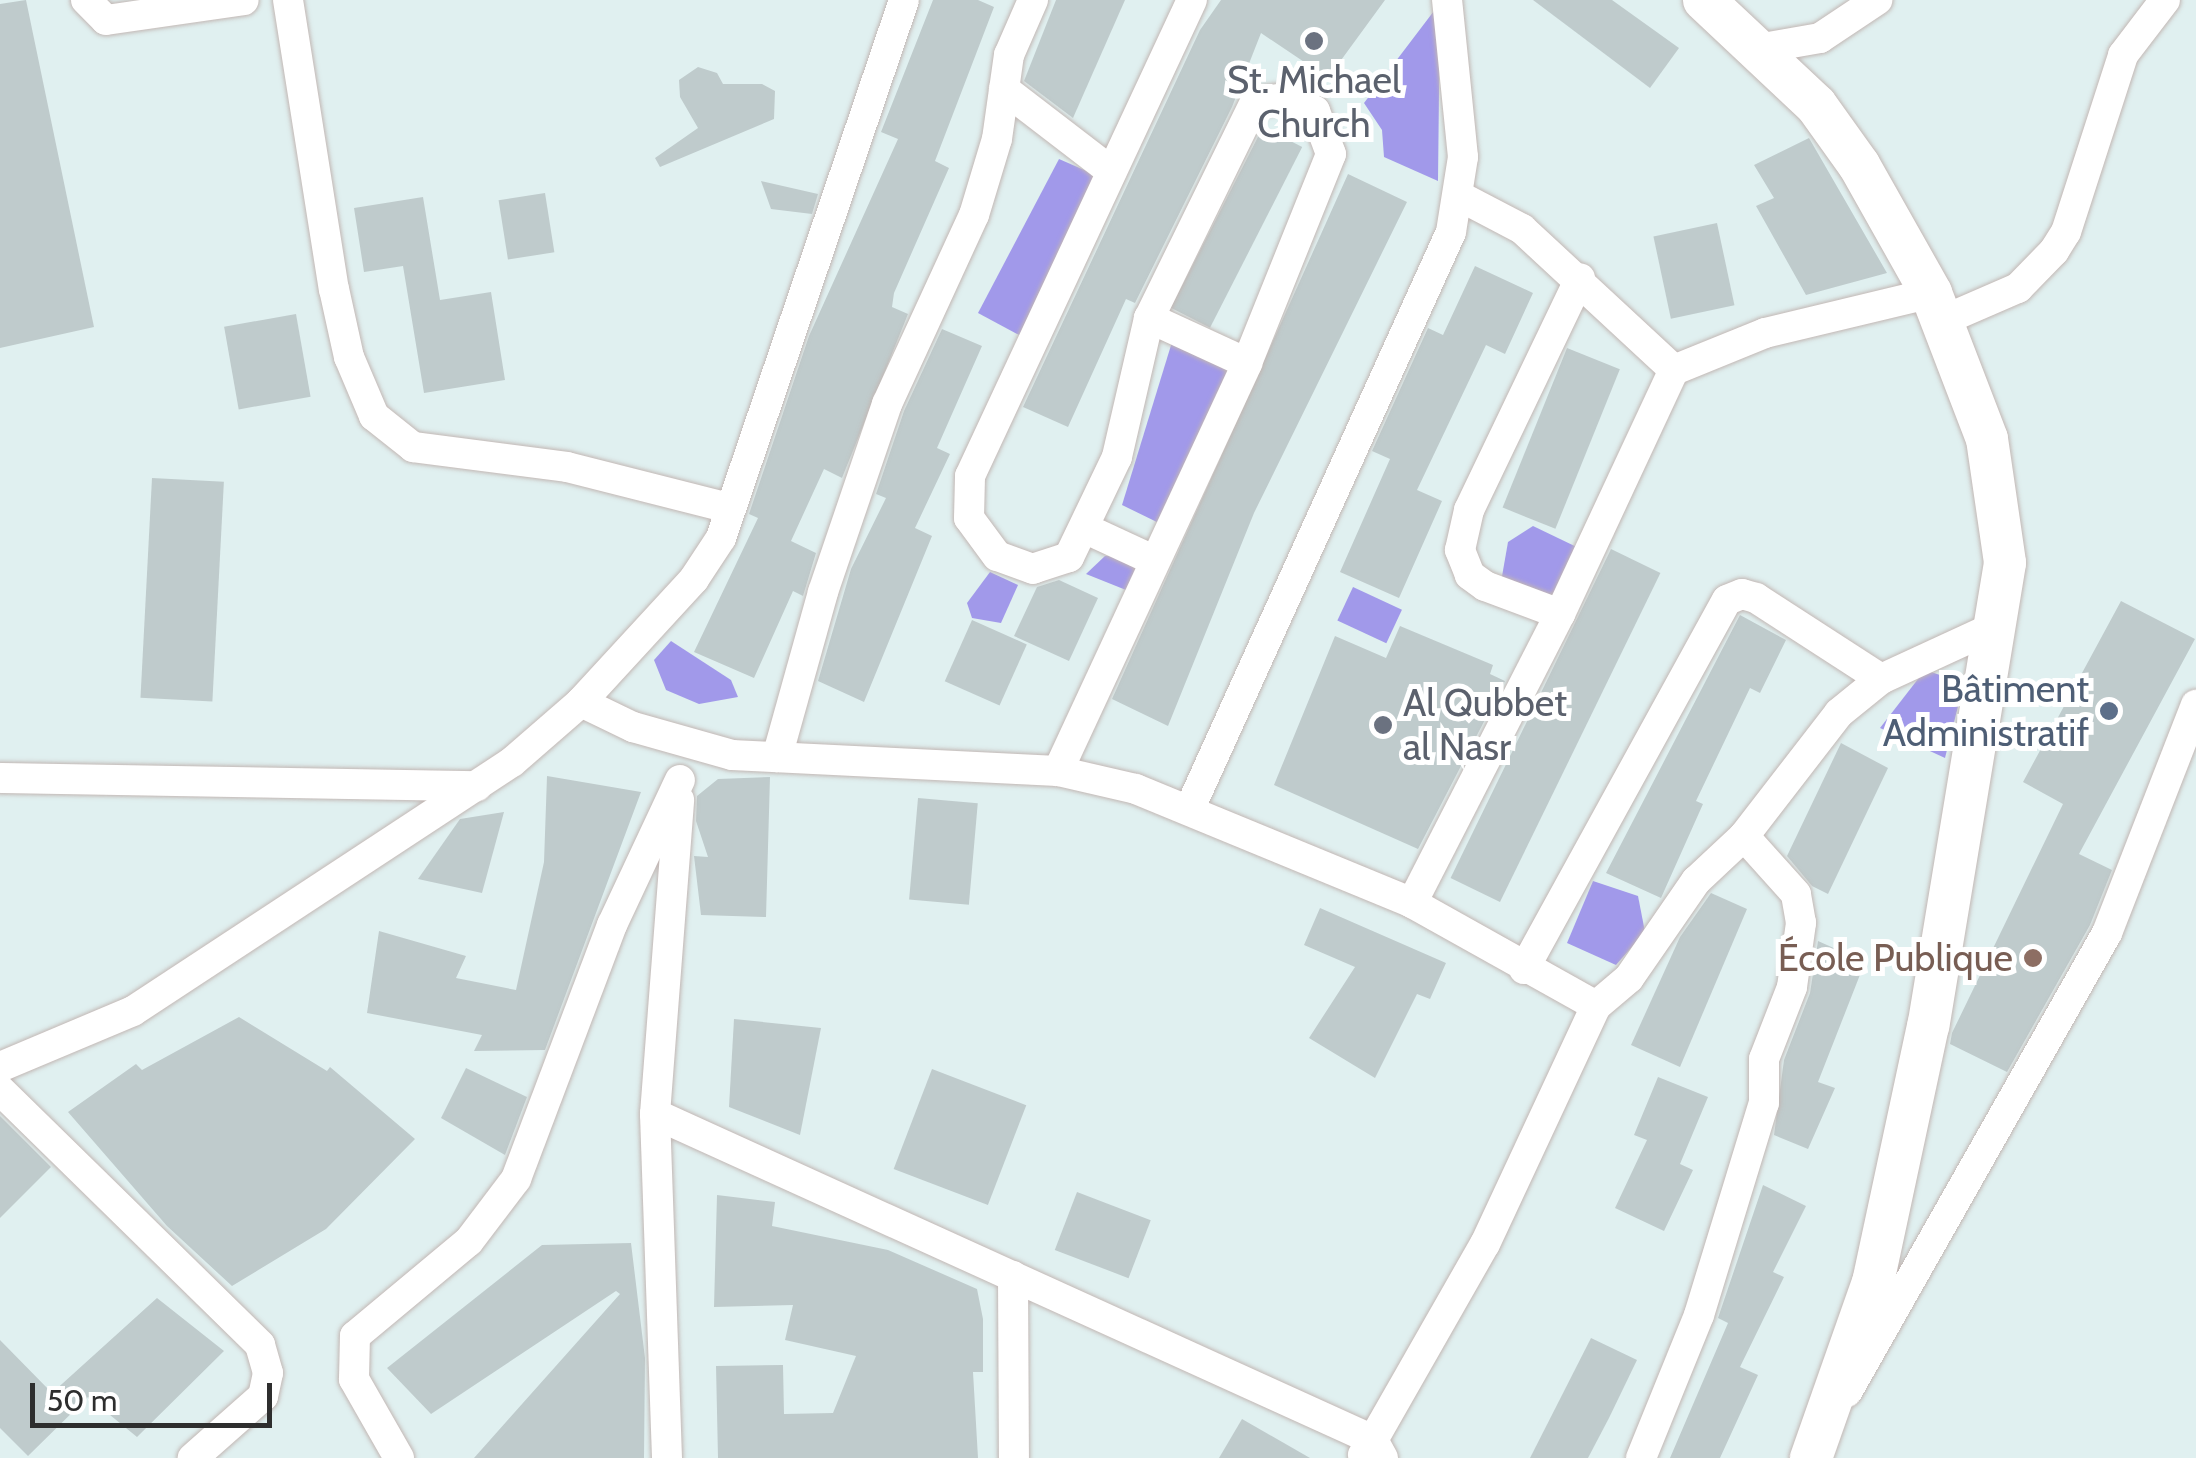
<!DOCTYPE html>
<meta charset="utf-8">
<style>
body{margin:0}
#map{position:relative;width:2196px;height:1458px;overflow:hidden;background:#e0f0f0;font-family:Cabin,sans-serif}
div>[style]{position:absolute}
[style*='--x']{left:calc(var(--x)*1px);top:calc(var(--y)*1px);width:calc(var(--w)*1px);rotate:calc(var(--a)*1deg)}
.green>*{inset:0;background:#a199ea;transform-origin:0 0}
.building>*{inset:0;background:#bfcbcc;transform-origin:0 0}
.roads{filter:drop-shadow(0 0 2px #c2b7b4) drop-shadow(0 0 2px #c2b7b4)}
.minor>*{height:30px;margin:-15px;padding:0 15px;transform-origin:15px;border-radius:15px;background:#fff}
.secondary>*{height:42px;margin:-21px;padding:0 21px;transform-origin:21px;border-radius:21px;background:#fff}
.dots>*{width:28px;height:28px;translate:-50% -50%;box-sizing:border-box;border:5px solid #fff;border-radius:50%}
span{translate:-50% -50%;white-space:nowrap;text-align:center;line-height:1.15;-webkit-text-stroke:10px #fff;paint-order:stroke}
.worship-label{font-size:38px;color:#5b616d}
.left{translate:0 -50%;text-align:left}
.service-label{font-size:38px;color:#4e5e75}
.right{translate:-100% -50%;text-align:right}
.education-label{font-size:38px;color:#785e54}
.scale{position:absolute;left:30px;top:1383px;width:242px;height:45px;box-sizing:border-box;border:5px solid #2e2e2e;border-top:0;padding-left:12px;font-size:30px;line-height:35px;white-space:nowrap;color:#2e2e2e;-webkit-text-stroke:8px #fff;paint-order:stroke}
</style>
<div id="map">
<div class="green">
<i style="clip-path:polygon(1440px 3px,1438px 181px,1384px 157px,1382px 130px,1364px 103px)"></i>
<i style="clip-path:polygon(1059px 159px,1098px 176px,1021px 336px,978px 313px)"></i>
<i style="clip-path:polygon(1172px 342px,1237px 371px,1163px 525px,1122px 505px)"></i>
<i style="clip-path:polygon(1533px 526px,1585px 551px,1557px 607px,1501px 582px,1508px 542px)"></i>
<i style="clip-path:polygon(1105px 556px,1130px 556px,1143px 571px,1136px 594px,1086px 574px)"></i>
<i style="clip-path:polygon(990px 572px,1018px 585px,1001px 623px,972px 618px,967px 603px)"></i>
<i style="left:1353px;top:587px;width:54px;height:37px;rotate:25deg"></i>
<i style="clip-path:polygon(671px 641px,731px 680px,738px 697px,699px 704px,666px 690px,654px 660px)"></i>
<i style="clip-path:polygon(1925px 670px,1964px 683px,1945px 758px,1880px 728px)"></i>
<i style="clip-path:polygon(1593px 881px,1638px 896px,1645px 932px,1616px 965px,1567px 943px)"></i>
</div>
<div class="building">
<i style="clip-path:polygon(26px 0,94px 327px,0 348px,0 4px)"></i>
<i style="clip-path:polygon(933px 0,978px 0,994px 7px,935px 161px,949px 168px,894px 293px,892px 307px,908px 314px,842px 478px,824px 469px,791px 541px,816px 553px,803px 596px,793px 591px,754px 678px,694px 652px,758px 518px,749px 514px,809px 336px,898px 139px,881px 132px)"></i>
<i style="clip-path:polygon(1056px 0,1125px 0,1073px 118px,1024px 81px)"></i>
<i style="clip-path:polygon(1221px 0,1385px 0,1328px 78px,1261px 33px,1232px 107px,1135px 303px,1126px 299px,1068px 427px,1023px 407px,1200px 30px)"></i>
<i style="clip-path:polygon(1533px 0,1612px 0,1679px 48px,1650px 88px)"></i>
<i style="clip-path:polygon(698px 67px,717px 73px,723px 84px,762px 84px,775px 91px,774px 119px,660px 167px,655px 158px,698px 128px,680px 97px,679px 80px)"></i>
<i style="left:1263px;top:127px;width:44px;height:203px;rotate:27deg"></i>
<i style="clip-path:polygon(1809px 138px,1887px 273px,1806px 295px,1756px 206px,1774px 198px,1754px 165px)"></i>
<i style="clip-path:polygon(1348px 174px,1407px 202px,1254px 513px,1168px 726px,1112px 699px)"></i>
<i style="clip-path:polygon(761px 181px,818px 194px,812px 214px,771px 209px)"></i>
<i style="left:545px;top:193px;width:60px;height:47px;rotate:81deg"></i>
<i style="clip-path:polygon(423px 197px,440px 300px,491px 292px,505px 380px,424px 393px,403px 266px,364px 272px,354px 208px)"></i>
<i style="left:1717px;top:223px;width:84px;height:65px;rotate:78deg"></i>
<i style="clip-path:polygon(1475px 266px,1533px 293px,1505px 354px,1486px 345px,1417px 490px,1442px 501px,1399px 598px,1340px 572px,1390px 459px,1372px 451px,1428px 328px,1443px 335px)"></i>
<i style="left:296px;top:314px;width:84px;height:73px;rotate:80deg"></i>
<i style="clip-path:polygon(942px 329px,982px 346px,937px 448px,950px 454px,915px 528px,932px 536px,864px 702px,818px 681px,851px 569px,886px 498px,876px 494px,904px 411px)"></i>
<i style="left:1567px;top:348px;width:57px;height:172px;rotate:22deg"></i>
<i style="left:152px;top:478px;width:72px;height:220px;rotate:3deg"></i>
<i style="left:1611px;top:549px;width:55px;height:366px;rotate:26deg"></i>
<i style="clip-path:polygon(1059px 580px,1098px 598px,1069px 661px,1014px 636px,1037px 587px)"></i>
<i style="clip-path:polygon(2121px 601px,2195px 639px,2079px 854px,2112px 870px,2090px 925px,2007px 1072px,1950px 1044px,1952px 1033px,2063px 804px,2023px 782px)"></i>
<i style="clip-path:polygon(1740px 615px,1786px 640px,1760px 693px,1750px 688px,1696px 801px,1703px 804px,1661px 898px,1606px 873px)"></i>
<i style="left:972px;top:620px;width:60px;height:67px;rotate:24deg"></i>
<i style="clip-path:polygon(1400px 626px,1493px 665px,1490px 674px,1505px 681px,1418px 849px,1274px 785px,1335px 636px,1386px 658px)"></i>
<i style="clip-path:polygon(1841px 743px,1888px 768px,1828px 894px,1812px 886px,1787px 856px)"></i>
<i style="clip-path:polygon(547px 776px,641px 792px,545px 1050px,474px 1051px,482px 1035px,367px 1013px,379px 931px,466px 956px,456px 978px,516px 990px,544px 862px)"></i>
<i style="clip-path:polygon(770px 777px,766px 917px,701px 915px,694px 856px,708px 857px,696px 821px,697px 796px,718px 779px)"></i>
<i style="left:918px;top:798px;width:60px;height:102px;rotate:5deg"></i>
<i style="clip-path:polygon(504px 812px,482px 893px,418px 879px,460px 819px)"></i>
<i style="clip-path:polygon(1711px 893px,1747px 909px,1680px 1067px,1631px 1045px,1680px 937px)"></i>
<i style="clip-path:polygon(1320px 908px,1446px 963px,1430px 999px,1417px 994px,1375px 1078px,1309px 1038px,1355px 967px,1304px 945px)"></i>
<i style="clip-path:polygon(1818px 941px,1865px 962px,1818px 1082px,1835px 1088px,1808px 1149px,1774px 1135px,1784px 1060px,1810px 993px)"></i>
<i style="clip-path:polygon(239px 1017px,327px 1071px,330px 1067px,415px 1139px,326px 1229px,232px 1286px,167px 1226px,68px 1112px,136px 1064px,142px 1070px)"></i>
<i style="clip-path:polygon(734px 1019px,821px 1028px,800px 1135px,729px 1107px)"></i>
<i style="clip-path:polygon(466px 1068px,527px 1097px,505px 1155px,441px 1118px)"></i>
<i style="left:932px;top:1069px;width:101px;height:107px;rotate:21deg"></i>
<i style="clip-path:polygon(1658px 1077px,1708px 1097px,1680px 1164px,1693px 1170px,1664px 1231px,1615px 1208px,1647px 1140px,1634px 1135px)"></i>
<i style="clip-path:polygon(0 1116px,51px 1167px,0 1218px)"></i>
<i style="clip-path:polygon(1763px 1185px,1806px 1206px,1773px 1272px,1784px 1277px,1740px 1367px,1758px 1375px,1720px 1458px,1670px 1458px,1728px 1323px,1718px 1318px)"></i>
<i style="left:1077px;top:1192px;width:79px;height:62px;rotate:21deg"></i>
<i style="clip-path:polygon(717px 1195px,775px 1202px,772px 1226px,888px 1250px,977px 1289px,983px 1319px,983px 1372px,973px 1372px,978px 1458px,718px 1458px,716px 1366px,783px 1365px,784px 1414px,833px 1413px,856px 1356px,785px 1340px,793px 1305px,714px 1307px)"></i>
<i style="clip-path:polygon(631px 1243px,645px 1358px,644px 1458px,474px 1458px,620px 1294px,616px 1291px,431px 1414px,387px 1368px,542px 1245px)"></i>
<i style="clip-path:polygon(157px 1298px,224px 1351px,137px 1437px,88px 1397px,28px 1456px,0 1428px,0 1340px,52px 1393px)"></i>
<i style="clip-path:polygon(1591px 1338px,1637px 1360px,1609px 1418px,1588px 1458px,1530px 1458px)"></i>
<i style="clip-path:polygon(1242px 1419px,1310px 1458px,1219px 1458px)"></i>
</div>
<div class="roads">
<div class="minor">
<i style="--x:86;--y:0;--w:28;--a:45"></i>
<i style="--x:106;--y:20;--w:139;--a:-8.2"></i>
<i style="--x:288;--y:0;--w:293;--a:81"></i>
<i style="--x:334;--y:289;--w:70;--a:77.6"></i>
<i style="--x:349;--y:357;--w:64;--a:67"></i>
<i style="--x:374;--y:416;--w:50;--a:38.5"></i>
<i style="--x:413;--y:447;--w:155;--a:7.4"></i>
<i style="--x:567;--y:467;--w:167;--a:14.2"></i>
<i style="--x:1763;--y:48;--w:58;--a:-10"></i>
<i style="--x:1820;--y:38;--w:69;--a:-33.7"></i>
<i style="--x:1004;--y:89;--w:135;--a:37.5"></i>
<i style="--x:1459;--y:196;--w:71;--a:27.6"></i>
<i style="--x:1522;--y:229;--w:207;--a:42.8"></i>
<i style="--x:1674;--y:370;--w:98;--a:-22.1"></i>
<i style="--x:1765;--y:333;--w:171;--a:-13.5"></i>
<i style="--x:1149;--y:318;--w:108;--a:24.7"></i>
<i style="--x:1944;--y:320;--w:81;--a:-23.4"></i>
<i style="--x:2018;--y:288;--w:52;--a:-45.8"></i>
<i style="--x:2054;--y:251;--w:22;--a:-58"></i>
<i style="--x:2066;--y:232;--w:186;--a:-72.1"></i>
<i style="--x:2123;--y:55;--w:69;--a:-52.6"></i>
<i style="--x:1084;--y:528;--w:74;--a:24.8"></i>
<i style="--x:1560;--y:614;--w:80;--a:-159.5"></i>
<i style="--x:1485;--y:586;--w:19;--a:-144"></i>
<i style="--x:1470;--y:575;--w:27;--a:-112"></i>
<i style="--x:1460;--y:550;--w:41;--a:-77.3"></i>
<i style="--x:1469;--y:510;--w:257;--a:-64.4"></i>
<i style="--x:581;--y:702;--w:58;--a:25.7"></i>
<i style="--x:633;--y:727;--w:103;--a:15.8"></i>
<i style="--x:732;--y:755;--w:326;--a:2.8"></i>
<i style="--x:1058;--y:771;--w:80;--a:13"></i>
<i style="--x:1136;--y:789;--w:299;--a:22.4"></i>
<i style="--x:1412;--y:903;--w:211;--a:29.2"></i>
<i style="--x:777;--y:757;--w:171;--a:-74.4"></i>
<i style="--x:823;--y:592;--w:199;--a:-71.2"></i>
<i style="--x:887;--y:404;--w:208;--a:-65.3"></i>
<i style="--x:974;--y:215;--w:79;--a:-73.2"></i>
<i style="--x:997;--y:139;--w:85;--a:-81.9"></i>
<i style="--x:1009;--y:55;--w:60;--a:-66.4"></i>
<i style="--x:1058;--y:771;--w:450;--a:-65.1"></i>
<i style="--x:1247;--y:363;--w:225;--a:-68.1"></i>
<i style="--x:1331;--y:154;--w:46;--a:-110.4"></i>
<i style="--x:1315;--y:111;--w:33;--a:-157"></i>
<i style="--x:1285;--y:98;--w:30;--a:172"></i>
<i style="--x:1255;--y:102;--w:241;--a:116.1"></i>
<i style="--x:1149;--y:318;--w:143;--a:103"></i>
<i style="--x:1117;--y:457;--w:111;--a:115.6"></i>
<i style="--x:1069;--y:557;--w:38;--a:162"></i>
<i style="--x:1033;--y:569;--w:38;--a:-160"></i>
<i style="--x:997;--y:556;--w:47;--a:-126.4"></i>
<i style="--x:969;--y:518;--w:42;--a:-88.6"></i>
<i style="--x:970;--y:476;--w:525;--a:-65"></i>
<i style="--x:0;--y:778;--w:477;--a:1"></i>
<i style="--x:1191;--y:806;--w:630;--a:-65.63"></i>
<i style="--x:1451;--y:232;--w:76;--a:-80.9"></i>
<i style="--x:1463;--y:157;--w:158;--a:-95.8"></i>
<i style="--x:1412;--y:903;--w:325;--a:-62.9"></i>
<i style="--x:1560;--y:614;--w:269;--a:-65"></i>
<i style="--x:1524;--y:969;--w:421;--a:-61.2"></i>
<i style="--x:1727;--y:600;--w:16;--a:-22"></i>
<i style="--x:1742;--y:594;--w:15;--a:16"></i>
<i style="--x:1756;--y:598;--w:149;--a:32.9"></i>
<i style="--x:0;--y:1067;--w:144;--a:-22.8"></i>
<i style="--x:133;--y:1011;--w:453;--a:-33.3"></i>
<i style="--x:512;--y:762;--w:91;--a:-41"></i>
<i style="--x:581;--y:702;--w:167;--a:-47.4"></i>
<i style="--x:694;--y:579;--w:49;--a:-56.6"></i>
<i style="--x:721;--y:538;--w:568;--a:-71.21"></i>
<i style="--x:0;--y:1090;--w:364;--a:44.4"></i>
<i style="--x:260;--y:1345;--w:29;--a:74"></i>
<i style="--x:268;--y:1373;--w:24;--a:102"></i>
<i style="--x:263;--y:1396;--w:94;--a:138.5"></i>
<i style="--x:655;--y:1114;--w:789;--a:24.42"></i>
<i style="--x:1373;--y:1440;--w:18;--a:124"></i>
<i style="--x:1013;--y:1276;--w:182;--a:89.7"></i>
<i style="--x:1847;--y:1392;--w:528;--a:-60.47"></i>
<i style="--x:2107;--y:933;--w:245;--a:-68.7"></i>
<i style="--x:399;--y:1458;--w:91;--a:-119.7"></i>
<i style="--x:354;--y:1379;--w:43;--a:-88.7"></i>
<i style="--x:355;--y:1336;--w:148;--a:-39.8"></i>
<i style="--x:469;--y:1241;--w:78;--a:-52.8"></i>
<i style="--x:516;--y:1179;--w:272;--a:-69.3"></i>
<i style="--x:612;--y:925;--w:160;--a:-64.9"></i>
<i style="--x:667;--y:1458;--w:344;--a:-92"></i>
<i style="--x:655;--y:1114;--w:315;--a:-85.6"></i>
<i style="--x:1383;--y:1458;--w:21;--a:-119"></i>
<i style="--x:1373;--y:1440;--w:226;--a:-60.3"></i>
<i style="--x:1485;--y:1244;--w:263;--a:-65"></i>
<i style="--x:1596;--y:1006;--w:43;--a:-40.3"></i>
<i style="--x:1629;--y:978;--w:118;--a:-55.4"></i>
<i style="--x:1696;--y:881;--w:66;--a:-43.2"></i>
<i style="--x:1744;--y:836;--w:155;--a:-52.3"></i>
<i style="--x:1839;--y:713;--w:54;--a:-39"></i>
<i style="--x:1881;--y:679;--w:124;--a:-24.7"></i>
<i style="--x:1641;--y:1458;--w:154;--a:-67.9"></i>
<i style="--x:1699;--y:1315;--w:222;--a:-73"></i>
<i style="--x:1764;--y:1103;--w:44;--a:-90"></i>
<i style="--x:1764;--y:1059;--w:77;--a:-68.7"></i>
<i style="--x:1792;--y:987;--w:65;--a:-82"></i>
<i style="--x:1801;--y:923;--w:29;--a:-100"></i>
<i style="--x:1796;--y:894;--w:78;--a:-131.9"></i>
</div>
<div class="secondary">
<i style="--x:1704;--y:0;--w:154;--a:43.2"></i>
<i style="--x:1816;--y:105;--w:74;--a:54.4"></i>
<i style="--x:1859;--y:165;--w:147;--a:60.6"></i>
<i style="--x:1931;--y:293;--w:156;--a:69"></i>
<i style="--x:1987;--y:439;--w:125;--a:81.7"></i>
<i style="--x:2005;--y:563;--w:469;--a:99.4"></i>
<i style="--x:1928;--y:1026;--w:262;--a:102.1"></i>
<i style="--x:1873;--y:1282;--w:187;--a:109.4"></i>
</div>
</div>
<div class="dots">
<i style="left:1314px;top:41px;background:#6b7280"></i>
<i style="left:2109px;top:711px;background:#5c6f8a"></i>
<i style="left:1383px;top:725px;background:#6b7280"></i>
<i style="left:2033px;top:958px;background:#8d6e63"></i>
</div>
<div class="worship-label">
<span style="left:1314px;top:102px">St. Michael<br>Church</span>
<span class="left" style="left:1403px;top:725px">Al Qubbet<br>al Nasr</span>
</div>
<div class="service-label">
<span class="right" style="left:2089px;top:711px">Bâtiment<br>Administratif</span>
</div>
<div class="education-label">
<span class="right" style="left:2013px;top:958px">École Publique</span>
</div>
<div class="scale">50 m</div>
</div>
